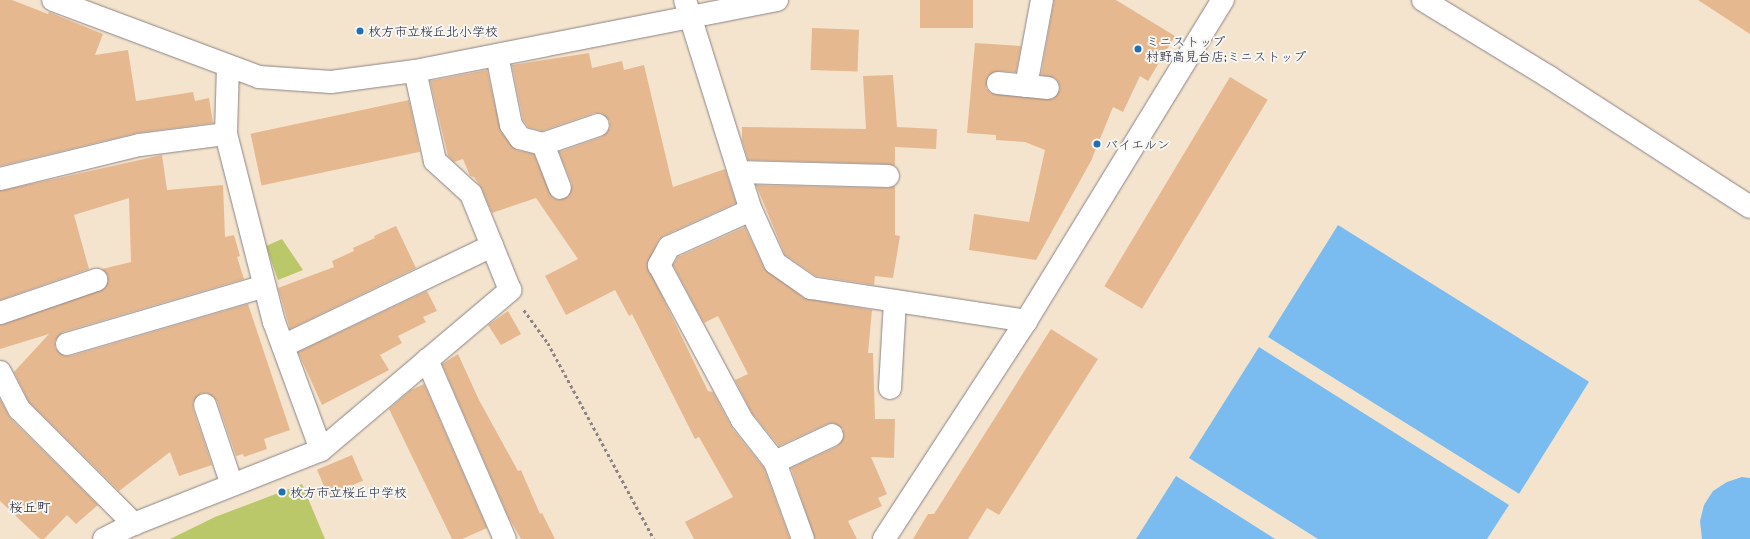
<!DOCTYPE html>
<meta charset="utf-8">
<style>
body{margin:0}
#map{position:relative;width:1750px;height:539px;overflow:hidden;background:#f4e4ce;font-family:"Patrick Hand","Klee One",sans-serif}
div>[style]{position:absolute}
[style*='--x']{left:calc(var(--x)*1px);top:calc(var(--y)*1px);width:calc(var(--w)*1px);rotate:calc(var(--a)*1deg)}
.green>*{inset:0;background:#bbc869}
.water>*{inset:0;background:#7abcf0;transform-origin:0 0}
.building>*{inset:0;background:#e6b890;transform-origin:0 0}
.path>*{height:2.5px;margin-top:-1.25px;transform-origin:0;background:repeating-linear-gradient(90deg,#8b8384 0 3px,transparent 0 6px)}
.roads{filter:drop-shadow(0 0 1px #8b8384) drop-shadow(0 0 1px #8b8384)}
.minor>*{height:22px;margin:-11px;padding:0 11px;transform-origin:11px;border-radius:11px;background:#fff}
.dots>*{width:11px;height:11px;translate:-50% -50%;box-sizing:border-box;border:2px solid #f6f6f2;border-radius:50%}
span{translate:-50% -50%;white-space:nowrap;text-align:center;line-height:1.15;-webkit-text-stroke:4px #f6f6f2;paint-order:stroke}
.poi-label{font-size:13px;color:#22223b}
.left{translate:0 -50%;text-align:left}
.neighbourhood-label{font-size:14px;color:#22223b}
</style>
<div id="map">
<div class="green">
<i style="clip-path:polygon(282px 239px,303px 270px,278px 280px,266px 246px)"></i>
<i style="clip-path:polygon(302px 484px,325px 539px,170px 539px,215px 517px)"></i>
</div>
<div class="water">
<i style="left:1338px;top:225px;width:296px;height:132px;rotate:32deg"></i>
<i style="clip-path:polygon(1259px 347px,1509px 505px,1487px 539px,1318px 539px,1189px 458px)"></i>
<i style="clip-path:polygon(1176px 476px,1275px 539px,1136px 539px)"></i>
<i style="clip-path:polygon(1742px 477px,1750px 478px,1750px 539px,1702px 539px,1700px 521px,1704px 505px,1713px 491px,1727px 482px)"></i>
</div>
<div class="building">
<i style="clip-path:polygon(0 0,12px 0,48px 14px,49px 12px,103px 34px,95px 55px,128px 50px,136px 101px,193px 92px,195px 101px,209px 98px,213px 123px,137px 133px,0 166px)"></i>
<i style="left:920px;top:0;width:53px;height:28px"></i>
<i style="clip-path:polygon(1054px 0,1116px 0,1175px 36px,1148px 81px,1140px 76px,1123px 112px,1113px 107px,1091px 161px,1036px 260px,969px 250px,974px 214px,1029px 222px,1045px 150px,1025px 142px,996px 140px,996px 135px,967px 133px,975px 43px,1021px 46px,1016px 72px,999px 71px,988px 76px,986px 88px,991px 93px,1053px 99px,1060px 90px,1059px 83px,1055px 78px,1041px 75px)"></i>
<i style="clip-path:polygon(1698px 0,1750px 0,1750px 34px)"></i>
<i style="left:812px;top:28px;width:47px;height:42px;rotate:2deg"></i>
<i style="clip-path:polygon(589px 53px,592px 68px,622px 61px,624px 70px,644px 65px,673px 187px,725px 169px,736px 203px,663px 236px,658px 241px,647px 265px,708px 391px,713px 392px,732px 428px,764px 468px,790px 539px,694px 539px,685px 522px,733px 497px,699px 437px,695px 439px,632px 314px,629px 316px,615px 290px,566px 315px,545px 276px,578px 259px,536px 198px,492px 213px,482px 189px,474px 177px,470px 176px,463px 159px,454px 162px,448px 156px,430px 81px,487px 70px,501px 132px,516px 150px,534px 154px,552px 197px,558px 200px,569px 196px,572px 184px,559px 152px,602px 137px,610px 128px,610px 121px,601px 113px,594px 113px,542px 131px,528px 127px,523px 120px,512px 65px)"></i>
<i style="clip-path:polygon(893px 75px,897px 127px,937px 129px,936px 149px,895px 147px,895px 166px,888px 164px,748px 160px,742px 140px,742px 127px,866px 129px,863px 76px)"></i>
<i style="left:1230px;top:77px;width:44px;height:244px;rotate:31deg"></i>
<i style="left:409px;top:100px;width:53px;height:162px;rotate:78deg"></i>
<i style="clip-path:polygon(162px 155px,167px 190px,223px 185px,225px 237px,234px 235px,240px 256px,237px 257px,244px 279px,63px 332px,55px 341px,55px 348px,64px 356px,71px 356px,248px 304px,290px 430px,264px 439px,267px 449px,244px 457px,243px 454px,236px 456px,217px 401px,208px 393px,201px 393px,193px 402px,193px 409px,212px 465px,179px 476px,170px 452px,119px 491px,29px 402px,14px 372px,49px 334px,0 349px,0 325px,105px 288px,108px 276px,102px 269px,131px 262px,129px 198px,74px 215px,89px 269px,0 300px,0 191px)"></i>
<i style="clip-path:polygon(756px 185px,888px 188px,895px 186px,895px 235px,900px 236px,893px 278px,875px 276px,874px 285px,816px 276px,785px 255px)"></i>
<i style="clip-path:polygon(396px 226px,416px 268px,290px 329px,278px 288px,334px 267px,332px 261px,354px 251px,353px 248px,375px 238px,374px 236px)"></i>
<i style="clip-path:polygon(745px 227px,764px 268px,804px 298px,872px 310px,868px 353px,873px 353px,875px 419px,895px 419px,894px 458px,871px 457px,887px 494px,878px 498px,882px 506px,848px 521px,857px 539px,815px 539px,791px 468px,838px 446px,844px 436px,843px 429px,833px 423px,827px 424px,779px 446px,752px 413px,735px 380px,748px 374px,718px 316px,704px 323px,673px 265px,678px 257px)"></i>
<i style="clip-path:polygon(427px 291px,437px 311px,423px 317px,426px 322px,398px 336px,402px 343px,380px 355px,389px 370px,322px 405px,298px 352px)"></i>
<i style="clip-path:polygon(508px 311px,521px 334px,501px 345px,488px 325px)"></i>
<i style="clip-path:polygon(1051px 329px,1098px 359px,999px 515px,987px 508px,968px 539px,913px 539px,928px 514px,934px 514px)"></i>
<i style="clip-path:polygon(458px 354px,479px 400px,518px 471px,521px 470px,540px 514px,542px 513px,555px 539px,521px 539px,509px 518px,442px 364px)"></i>
<i style="clip-path:polygon(424px 384px,487px 528px,462px 539px,452px 539px,389px 409px,411px 390px)"></i>
<i style="clip-path:polygon(0 399px,10px 418px,98px 505px,76px 524px,67px 515px,44px 539px,40px 539px,0 501px)"></i>
<i style="left:352px;top:455px;width:28px;height:38px;rotate:67deg"></i>
</div>
<div class="path">
<i style="--x:524;--y:310;--w:41;--a:54"></i>
<i style="--x:548;--y:343;--w:223;--a:61.6"></i>
</div>
<div class="roads">
<div class="minor">
<i style="--x:53;--y:0;--w:220;--a:20.5"></i>
<i style="--x:259;--y:77;--w:72;--a:4"></i>
<i style="--x:331;--y:82;--w:85;--a:-7.5"></i>
<i style="--x:415;--y:71;--w:369;--a:-11.1"></i>
<i style="--x:685;--y:0;--w:220;--a:72.6"></i>
<i style="--x:751;--y:210;--w:58;--a:65.6"></i>
<i style="--x:775;--y:263;--w:44;--a:34.8"></i>
<i style="--x:811;--y:288;--w:218;--a:8.7"></i>
<i style="--x:1423;--y:0;--w:148;--a:31.4"></i>
<i style="--x:1549;--y:77;--w:239;--a:32.9"></i>
<i style="--x:497;--y:55;--w:71;--a:78.7"></i>
<i style="--x:511;--y:125;--w:16;--a:55"></i>
<i style="--x:520;--y:138;--w:24;--a:15"></i>
<i style="--x:543;--y:144;--w:47;--a:68.9"></i>
<i style="--x:228;--y:66;--w:68;--a:91.7"></i>
<i style="--x:226;--y:134;--w:194;--a:75.7"></i>
<i style="--x:274;--y:322;--w:136;--a:69.8"></i>
<i style="--x:998;--y:83;--w:50;--a:5.7"></i>
<i style="--x:1026;--y:86;--w:87;--a:-79.5"></i>
<i style="--x:543;--y:144;--w:58;--a:-19.1"></i>
<i style="--x:739;--y:172;--w:149;--a:1.5"></i>
<i style="--x:0;--y:179;--w:144;--a:-13.7"></i>
<i style="--x:140;--y:145;--w:87;--a:-7.3"></i>
<i style="--x:751;--y:210;--w:90;--a:155.7"></i>
<i style="--x:669;--y:247;--w:21;--a:119"></i>
<i style="--x:659;--y:265;--w:176;--a:61.8"></i>
<i style="--x:742;--y:420;--w:53;--a:51.8"></i>
<i style="--x:775;--y:462;--w:82;--a:70"></i>
<i style="--x:0;--y:313;--w:102;--a:-19"></i>
<i style="--x:67;--y:344;--w:206;--a:-16.3"></i>
<i style="--x:283;--y:346;--w:232;--a:-25.6"></i>
<i style="--x:427;--y:360;--w:195;--a:66.5"></i>
<i style="--x:0;--y:372;--w:42;--a:62.8"></i>
<i style="--x:19;--y:409;--w:163;--a:45"></i>
<i style="--x:890;--y:388;--w:87;--a:-86.7"></i>
<i style="--x:205;--y:405;--w:84;--a:71.4"></i>
<i style="--x:775;--y:462;--w:63;--a:-25.3"></i>
<i style="--x:104;--y:539;--w:34;--a:-27"></i>
<i style="--x:134;--y:524;--w:201;--a:-21.6"></i>
<i style="--x:321;--y:450;--w:248;--a:-40.2"></i>
<i style="--x:510;--y:290;--w:104;--a:-112.1"></i>
<i style="--x:471;--y:194;--w:49;--a:-137.5"></i>
<i style="--x:435;--y:161;--w:92;--a:-102.5"></i>
<i style="--x:884;--y:539;--w:260;--a:-56.9"></i>
<i style="--x:1026;--y:321;--w:377;--a:-58.5"></i>
</div>
</div>
<div class="dots">
<i style="left:360px;top:31px;background:#1f6fb2"></i>
<i style="left:1138px;top:49px;background:#1f6fb2"></i>
<i style="left:1097px;top:144px;background:#1f6fb2"></i>
<i style="left:282px;top:492px;background:#1f6fb2"></i>
</div>
<div class="poi-label">
<span class="left" style="left:368px;top:31px">枚方市立桜丘北小学校</span>
<span class="left" style="left:1146px;top:49px">ミニストップ<br>村野高見台店;ミニストップ</span>
<span class="left" style="left:1105px;top:144px">バイエルン</span>
<span class="left" style="left:290px;top:492px">枚方市立桜丘中学校</span>
</div>
<div class="neighbourhood-label">
<span style="left:30px;top:507px">桜丘町</span>
</div>
</div>
